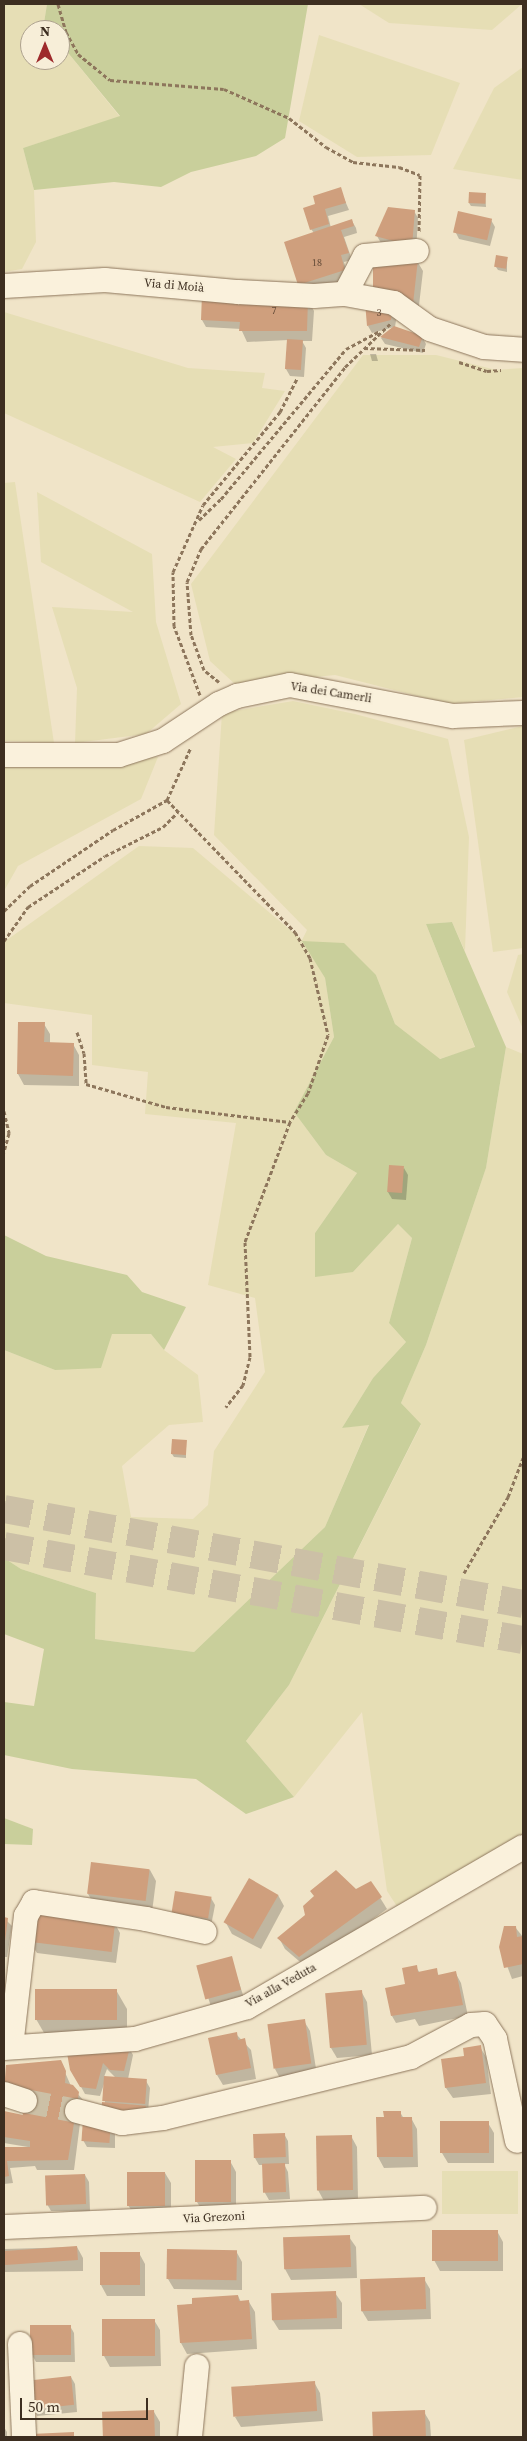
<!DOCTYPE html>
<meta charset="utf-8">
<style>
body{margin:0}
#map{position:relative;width:527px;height:2441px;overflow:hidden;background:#f0e4c8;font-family:"Source Serif 4",serif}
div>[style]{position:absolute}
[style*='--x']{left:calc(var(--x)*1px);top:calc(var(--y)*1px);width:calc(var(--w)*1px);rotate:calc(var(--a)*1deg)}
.farmland>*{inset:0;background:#e6deb5;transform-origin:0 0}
.green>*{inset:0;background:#c9cf9b}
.shadow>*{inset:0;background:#0003;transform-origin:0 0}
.building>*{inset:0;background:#cf9f7d;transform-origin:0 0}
.minor-tunnel>*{height:24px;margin-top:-12px;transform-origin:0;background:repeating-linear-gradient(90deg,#ccc0a6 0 24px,transparent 0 36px)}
.highway-tunnel>*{height:28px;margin-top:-14px;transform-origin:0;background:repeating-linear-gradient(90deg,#ccc0a6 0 28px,transparent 0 42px)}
.path>*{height:3px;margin-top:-1.5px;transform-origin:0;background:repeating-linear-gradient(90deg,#8d765c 0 4px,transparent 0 6.5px)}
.roads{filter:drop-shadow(0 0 1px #8d765c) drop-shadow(0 0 1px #8d765c)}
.minor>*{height:24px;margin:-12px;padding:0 12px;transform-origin:12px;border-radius:12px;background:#faf1dc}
span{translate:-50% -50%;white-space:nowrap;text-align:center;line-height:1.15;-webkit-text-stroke:4px #f7eed8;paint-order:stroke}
.number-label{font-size:10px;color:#624a37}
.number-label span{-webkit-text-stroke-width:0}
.street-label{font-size:12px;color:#3d2e20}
.frame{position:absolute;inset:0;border:5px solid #3d2e20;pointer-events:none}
.north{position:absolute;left:20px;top:20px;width:50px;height:50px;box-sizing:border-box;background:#f7eed8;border:1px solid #ada18e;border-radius:50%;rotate:0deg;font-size:14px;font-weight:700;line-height:20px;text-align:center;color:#3d2e20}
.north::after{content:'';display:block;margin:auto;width:18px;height:22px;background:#9e2a2b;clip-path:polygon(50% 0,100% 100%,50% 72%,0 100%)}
.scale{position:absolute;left:20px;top:2398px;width:128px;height:22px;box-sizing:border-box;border:2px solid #3d2e20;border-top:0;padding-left:6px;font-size:15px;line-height:18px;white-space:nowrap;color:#3d2e20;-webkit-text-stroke:4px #f7eed8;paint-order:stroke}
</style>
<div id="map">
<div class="farmland">
<i style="clip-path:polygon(4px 4px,47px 4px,44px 23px,50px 30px,30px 30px,30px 60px,60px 60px,60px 43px,120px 117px,23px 148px,34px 190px,36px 242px,22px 269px,4px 272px)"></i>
<i style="clip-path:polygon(359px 4px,522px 4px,492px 30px,389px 23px)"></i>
<i style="clip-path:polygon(319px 35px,460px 83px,431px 155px,357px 157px,299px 121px)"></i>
<i style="clip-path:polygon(523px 67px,523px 180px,453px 169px,494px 88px)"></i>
<i style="clip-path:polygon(4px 312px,188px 368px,265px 373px,262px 388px,285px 391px,253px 443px,213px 447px,236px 459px,200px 502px,4px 413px)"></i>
<i style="clip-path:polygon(363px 355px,436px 355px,496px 370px,523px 368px,523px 697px,449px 704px,335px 675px,236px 685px,210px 661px,191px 584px)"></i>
<i style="clip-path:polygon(15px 482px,54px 743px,4px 741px,4px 483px)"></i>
<i style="clip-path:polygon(37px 492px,152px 554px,156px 622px,181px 704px,146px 734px,75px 743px,77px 688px,52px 607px,133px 612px,41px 562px)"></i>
<i style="clip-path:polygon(293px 701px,355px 714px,448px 739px,469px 837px,465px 951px,452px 922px,426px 924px,475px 1048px,439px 1059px,395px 1024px,376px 975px,303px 941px,325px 978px,334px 1037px,294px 1112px,326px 1155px,357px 1173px,315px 1233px,353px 1272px,398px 1224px,412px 1238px,389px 1323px,406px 1342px,373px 1378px,342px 1428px,369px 1424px,325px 1527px,194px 1652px,95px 1639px,96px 1593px,21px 1569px,4px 1558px,4px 1350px,55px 1370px,112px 1334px,151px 1334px,164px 1350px,198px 1375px,203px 1422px,169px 1425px,122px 1466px,131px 1517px,193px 1519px,208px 1505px,214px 1451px,265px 1372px,255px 1298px,208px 1285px,236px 1123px,145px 1114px,148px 1072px,92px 1065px,92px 1015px,4px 1003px,4px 942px,139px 846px,193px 848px,302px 940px,307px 930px,214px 835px,222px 713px)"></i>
<i style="clip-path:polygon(523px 726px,523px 948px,493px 952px,464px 740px)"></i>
<i style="clip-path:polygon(158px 757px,141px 799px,18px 866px,4px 891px,4px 764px)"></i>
<i style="clip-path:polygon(523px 954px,523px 1029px,507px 992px,518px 955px)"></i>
<i style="clip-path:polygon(506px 1047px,523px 1054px,523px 1835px,398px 1908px,387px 1891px,362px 1712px,294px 1797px,246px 1741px,289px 1685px,421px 1425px,401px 1403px,426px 1345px,486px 1168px)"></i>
<i style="left:518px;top:2171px;width:43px;height:76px;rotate:90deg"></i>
</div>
<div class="green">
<i style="clip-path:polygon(47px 4px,308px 4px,285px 138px,256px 156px,191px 172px,161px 187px,114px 182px,34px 190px,23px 148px,120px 116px,60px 43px,60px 30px,50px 30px,44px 23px)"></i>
<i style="clip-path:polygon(452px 922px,506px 1047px,486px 1168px,426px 1345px,401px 1403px,421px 1424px,289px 1685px,246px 1741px,294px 1797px,246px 1814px,196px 1779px,72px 1769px,4px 1755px,4px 1702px,34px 1706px,44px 1649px,4px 1634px,4px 1558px,21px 1569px,96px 1593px,95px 1639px,194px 1652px,325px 1527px,369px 1425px,342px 1428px,373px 1378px,406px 1342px,389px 1323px,412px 1238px,398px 1224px,353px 1272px,315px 1277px,315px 1233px,357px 1173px,326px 1155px,294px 1112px,334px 1037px,325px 978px,302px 941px,344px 943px,376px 975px,395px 1024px,440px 1059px,475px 1047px,426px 924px)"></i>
<i style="clip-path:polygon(4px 1235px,46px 1256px,127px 1275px,142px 1292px,186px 1307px,164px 1350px,151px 1334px,112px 1334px,101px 1368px,55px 1370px,4px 1350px)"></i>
<i style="clip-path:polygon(4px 1818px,33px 1829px,32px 1845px,4px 1844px)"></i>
</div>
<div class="shadow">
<i style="clip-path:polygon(340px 189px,349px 210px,328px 216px,331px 228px,352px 221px,356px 228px,357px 233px,344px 237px,352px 260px,344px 262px,350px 281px,306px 295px,299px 284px,314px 233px,311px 229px,317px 205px)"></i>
<i style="clip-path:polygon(485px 194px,486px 207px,471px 206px,469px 203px)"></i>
<i style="clip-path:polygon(414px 211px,418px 218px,416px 252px,381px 243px,377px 236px)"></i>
<i style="clip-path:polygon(491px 220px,495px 227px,490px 246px,459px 239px,455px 231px)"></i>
<i style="clip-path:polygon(507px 258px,507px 272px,498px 270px,496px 267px)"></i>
<i style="clip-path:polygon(417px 261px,423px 271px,418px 314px,397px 314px,395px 327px,422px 337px,426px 344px,423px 353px,385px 344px,381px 338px,394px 327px,372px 333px,368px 326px,380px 305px)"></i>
<i style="clip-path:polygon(308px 300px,314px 311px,312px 341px,302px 341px,306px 348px,304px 377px,290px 376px,286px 369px,288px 340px,247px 342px,241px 329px,206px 327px,202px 320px)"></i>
<i style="clip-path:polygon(370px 354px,376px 354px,378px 361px,372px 361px)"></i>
<i style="clip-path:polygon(44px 1024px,50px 1034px,50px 1044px,73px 1044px,79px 1055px,79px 1086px,24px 1085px,18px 1074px)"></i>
<i style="clip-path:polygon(404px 1168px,408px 1175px,406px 1200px,392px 1199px,388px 1192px)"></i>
<i style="clip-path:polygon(186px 1441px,186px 1458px,174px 1457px,172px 1454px)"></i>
<i style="clip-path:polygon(150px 1870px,156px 1881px,152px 1912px,94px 1904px,88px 1894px)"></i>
<i style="clip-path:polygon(371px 1883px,387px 1909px,306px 1967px,285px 1949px,279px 1938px)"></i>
<i style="clip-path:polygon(176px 1892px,211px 1898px,215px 1905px,211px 1926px,177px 1920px)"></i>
<i style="clip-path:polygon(278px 1895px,284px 1906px,261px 1949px,232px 1934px,226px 1923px)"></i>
<i style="clip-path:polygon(4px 1918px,12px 1926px,7px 1957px,4px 1957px)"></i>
<i style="clip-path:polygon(114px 1922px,120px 1933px,116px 1963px,37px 1953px,30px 1942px)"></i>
<i style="clip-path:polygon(515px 1927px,523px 1937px,523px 1976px,512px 1979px,500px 1947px)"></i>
<i style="left:231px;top:1958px;width:41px;height:34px;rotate:72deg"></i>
<i style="clip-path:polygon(416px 1967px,420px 1973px,436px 1970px,439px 1976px,455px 1972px,461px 1983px,468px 2016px,419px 2026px,415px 2019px,396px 2023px,392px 2016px)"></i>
<i style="clip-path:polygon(116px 1990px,127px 2009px,127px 2038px,47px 2038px,36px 2019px)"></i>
<i style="clip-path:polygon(361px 1991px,367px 2002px,372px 2055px,337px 2058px,331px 2048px)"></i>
<i style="clip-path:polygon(304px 2021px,310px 2031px,317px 2075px,281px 2080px,275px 2069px)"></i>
<i style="clip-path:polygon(236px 2034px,251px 2050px,256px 2079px,223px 2085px,217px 2075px)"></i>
<i style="clip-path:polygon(480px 2047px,486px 2057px,491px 2094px,453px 2098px,446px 2088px,443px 2060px,465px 2057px)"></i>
<i style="clip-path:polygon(evenodd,129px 2048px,133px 2055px,128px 2079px,146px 2081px,150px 2088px,148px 2112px,115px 2129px,115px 2148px,87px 2147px,83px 2140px,105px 2104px,105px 2081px,100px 2096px,85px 2094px,71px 2069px,129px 2048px,107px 2069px,116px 2078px,104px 2077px,107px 2069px)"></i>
<i style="clip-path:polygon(60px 2061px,71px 2086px,83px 2100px,74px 2170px,37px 2170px,35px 2166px,10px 2168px,13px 2183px,4px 2184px,4px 2149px,28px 2147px,4px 2143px,4px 2113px,25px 2116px,22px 2109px,4px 2094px,7px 2066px)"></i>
<i style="clip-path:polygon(400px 2112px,404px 2119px,411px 2118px,417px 2129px,418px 2167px,384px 2168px,378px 2157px,377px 2119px)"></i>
<i style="clip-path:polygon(488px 2123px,494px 2133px,494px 2163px,448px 2163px,442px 2153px)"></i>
<i style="clip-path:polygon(284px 2134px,288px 2141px,289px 2164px,284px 2164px,288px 2172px,290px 2199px,269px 2200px,265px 2193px,263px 2165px,259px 2165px,255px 2158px)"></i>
<i style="clip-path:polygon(351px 2136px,357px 2147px,358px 2200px,324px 2201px,318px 2190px)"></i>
<i style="clip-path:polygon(230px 2161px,236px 2172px,236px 2212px,203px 2212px,197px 2202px)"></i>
<i style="clip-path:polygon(165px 2173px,171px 2183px,171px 2216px,135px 2216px,128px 2205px)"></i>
<i style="clip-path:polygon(85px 2175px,89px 2182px,90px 2211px,51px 2211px,47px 2204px)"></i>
<i style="clip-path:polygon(497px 2231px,503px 2242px,503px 2271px,440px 2271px,434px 2260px)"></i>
<i style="clip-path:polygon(349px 2237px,356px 2247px,357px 2278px,291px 2280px,285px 2269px)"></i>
<i style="clip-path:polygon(77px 2247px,83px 2258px,83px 2271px,4px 2272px,4px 2249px)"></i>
<i style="clip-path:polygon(236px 2251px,242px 2262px,242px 2290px,174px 2289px,168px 2279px)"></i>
<i style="clip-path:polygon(101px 2253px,139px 2253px,145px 2264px,145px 2296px,107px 2296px,101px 2285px)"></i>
<i style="clip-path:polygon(424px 2279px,430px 2289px,431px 2319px,368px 2321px,362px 2311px)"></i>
<i style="clip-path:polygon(335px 2293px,342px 2303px,342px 2329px,279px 2330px,272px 2319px,272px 2294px)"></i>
<i style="clip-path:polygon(238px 2296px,241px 2302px,249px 2302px,255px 2312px,257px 2349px,187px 2354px,181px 2343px,179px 2306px)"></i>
<i style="clip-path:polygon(103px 2320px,154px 2320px,160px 2330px,161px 2366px,110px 2367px,104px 2356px)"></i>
<i style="clip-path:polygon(70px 2326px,74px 2333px,75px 2362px,36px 2362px,32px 2355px)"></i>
<i style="clip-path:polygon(71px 2377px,75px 2384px,77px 2412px,37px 2416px,33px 2408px)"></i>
<i style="clip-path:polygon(314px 2382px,320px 2393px,323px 2421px,241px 2427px,235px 2417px)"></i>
<i style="clip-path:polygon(154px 2412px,160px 2422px,160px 2437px,104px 2437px,103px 2413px)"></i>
<i style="clip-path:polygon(424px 2412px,430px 2422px,431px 2437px,374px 2437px,373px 2413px)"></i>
<i style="clip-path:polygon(4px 2427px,7px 2432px,7px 2437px,4px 2437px)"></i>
</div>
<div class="building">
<i style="clip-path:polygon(341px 187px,346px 203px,325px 209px,329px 224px,310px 230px,303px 208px,315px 204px,313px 196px)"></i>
<i style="left:469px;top:192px;width:17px;height:11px;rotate:3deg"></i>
<i style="clip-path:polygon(388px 207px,415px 210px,412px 246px,375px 236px)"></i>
<i style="left:458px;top:211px;width:35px;height:22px;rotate:13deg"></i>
<i style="clip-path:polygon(352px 219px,354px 226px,341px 230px,349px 253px,341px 255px,345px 270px,298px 285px,284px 242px)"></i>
<i style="left:496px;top:255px;width:12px;height:12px;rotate:9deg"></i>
<i style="clip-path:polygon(373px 258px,418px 259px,413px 304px,373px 296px)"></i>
<i style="clip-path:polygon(202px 294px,308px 299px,307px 331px,239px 331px,240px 322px,201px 320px)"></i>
<i style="clip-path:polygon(365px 302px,393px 306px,391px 320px,367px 326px)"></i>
<i style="clip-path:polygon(394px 326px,423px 336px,419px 347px,380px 337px)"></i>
<i style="left:287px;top:339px;width:16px;height:30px;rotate:4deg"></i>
<i style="clip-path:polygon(18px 1022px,45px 1022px,44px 1042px,74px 1043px,73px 1076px,17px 1074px)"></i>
<i style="left:389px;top:1165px;width:15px;height:27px;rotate:4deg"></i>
<i style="left:172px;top:1439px;width:15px;height:15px;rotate:4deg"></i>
<i style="left:91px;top:1862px;width:59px;height:32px;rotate:7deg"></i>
<i style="clip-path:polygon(336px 1870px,356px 1889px,371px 1881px,382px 1897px,299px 1957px,277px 1938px,305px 1915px,303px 1906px,314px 1896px,310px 1891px)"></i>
<i style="left:249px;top:1878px;width:34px;height:51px;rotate:30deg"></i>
<i style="left:175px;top:1891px;width:37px;height:22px;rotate:9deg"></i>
<i style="left:33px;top:1911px;width:83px;height:31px;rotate:7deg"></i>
<i style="clip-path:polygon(4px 1917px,8px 1918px,5px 1941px,4px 1941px)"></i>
<i style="clip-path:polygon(504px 1926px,516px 1926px,517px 1937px,523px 1936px,523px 1964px,504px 1968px,499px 1947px)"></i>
<i style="left:232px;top:1956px;width:35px;height:37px;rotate:75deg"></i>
<i style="clip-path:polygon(417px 1965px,418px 1972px,437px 1968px,438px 1975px,456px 1971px,463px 2005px,391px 2016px,385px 1988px,405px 1984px,402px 1968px)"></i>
<i style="left:35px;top:1989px;width:82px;height:31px"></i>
<i style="left:362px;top:1990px;width:55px;height:37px;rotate:85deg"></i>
<i style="left:305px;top:2019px;width:45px;height:38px;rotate:82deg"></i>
<i style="clip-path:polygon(237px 2032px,238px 2040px,245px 2038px,251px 2068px,216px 2075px,208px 2038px)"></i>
<i style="clip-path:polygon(481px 2045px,486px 2083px,445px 2088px,441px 2059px,464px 2056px,463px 2048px)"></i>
<i style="clip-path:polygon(130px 2047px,124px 2071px,110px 2070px,103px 2063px,96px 2089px,80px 2087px,70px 2070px,67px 2053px)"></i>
<i style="clip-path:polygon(61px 2060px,66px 2071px,65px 2083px,73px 2085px,79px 2092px,68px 2160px,7px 2161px,9px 2176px,4px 2177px,4px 2147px,30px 2147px,30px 2141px,4px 2137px,4px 2111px,23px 2115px,21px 2108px,4px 2092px,6px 2065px)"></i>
<i style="left:104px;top:2076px;width:43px;height:25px;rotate:4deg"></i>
<i style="left:102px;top:2102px;width:44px;height:13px;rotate:5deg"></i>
<i style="clip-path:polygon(383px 2111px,401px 2111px,401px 2117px,412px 2117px,413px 2157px,377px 2157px,376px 2117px,384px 2117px)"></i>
<i style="left:83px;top:2119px;width:28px;height:22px;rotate:4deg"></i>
<i style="left:440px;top:2121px;width:49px;height:32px"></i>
<i style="left:285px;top:2133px;width:24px;height:32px;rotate:88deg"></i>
<i style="left:352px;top:2135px;width:55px;height:36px;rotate:89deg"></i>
<i style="left:195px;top:2160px;width:36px;height:42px"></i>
<i style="left:285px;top:2163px;width:29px;height:23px;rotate:88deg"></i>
<i style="left:127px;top:2172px;width:38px;height:34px"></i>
<i style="left:85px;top:2174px;width:30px;height:40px;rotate:88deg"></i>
<i style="left:432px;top:2230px;width:66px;height:31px"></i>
<i style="left:350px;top:2235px;width:32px;height:67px;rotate:88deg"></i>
<i style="left:77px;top:2246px;width:14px;height:73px;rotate:86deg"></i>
<i style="left:167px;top:2249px;width:70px;height:30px;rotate:1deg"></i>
<i style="left:100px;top:2252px;width:40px;height:33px"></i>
<i style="left:425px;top:2277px;width:32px;height:65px;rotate:88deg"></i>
<i style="left:336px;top:2291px;width:27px;height:65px;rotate:88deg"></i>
<i style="clip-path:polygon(238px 2295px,239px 2301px,249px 2300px,252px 2339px,180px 2343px,177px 2305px,192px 2304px,192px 2298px)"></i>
<i style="left:102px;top:2319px;width:53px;height:37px"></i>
<i style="left:71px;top:2325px;width:30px;height:41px;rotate:90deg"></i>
<i style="left:71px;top:2376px;width:29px;height:42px;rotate:84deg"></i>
<i style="left:315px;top:2381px;width:30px;height:84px;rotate:86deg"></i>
<i style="left:154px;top:2410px;width:27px;height:52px;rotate:88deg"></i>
<i style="left:425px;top:2410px;width:27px;height:53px;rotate:88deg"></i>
<i style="clip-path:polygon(74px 2432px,74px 2437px,31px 2437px,31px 2434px)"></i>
</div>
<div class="minor-tunnel">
<i style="--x:25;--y:2101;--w:53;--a:10.9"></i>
</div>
<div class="highway-tunnel">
<i style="--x:4;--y:1509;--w:528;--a:10.37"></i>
<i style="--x:4;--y:1546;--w:527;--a:10.27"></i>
</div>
<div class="path">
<i style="--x:58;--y:4;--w:29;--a:74"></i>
<i style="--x:66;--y:32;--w:25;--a:61"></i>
<i style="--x:78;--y:54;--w:41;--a:39.1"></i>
<i style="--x:110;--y:80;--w:114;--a:4.5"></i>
<i style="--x:224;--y:89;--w:71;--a:24"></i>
<i style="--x:289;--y:118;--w:47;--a:38.1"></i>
<i style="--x:326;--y:147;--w:31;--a:29"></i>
<i style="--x:353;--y:162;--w:46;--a:6.2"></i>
<i style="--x:399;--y:167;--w:22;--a:21"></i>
<i style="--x:420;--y:175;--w:57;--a:91"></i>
<i style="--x:364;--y:348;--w:61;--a:1.9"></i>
<i style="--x:459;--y:362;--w:29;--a:18"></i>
<i style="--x:487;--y:371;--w:14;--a:-4"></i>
<i style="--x:199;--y:520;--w:30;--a:-44"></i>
<i style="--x:221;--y:499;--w:195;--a:-50.2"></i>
<i style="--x:346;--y:349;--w:38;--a:-28"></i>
<i style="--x:219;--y:682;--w:19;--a:-141"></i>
<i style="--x:204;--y:670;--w:37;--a:-110"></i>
<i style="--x:191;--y:635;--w:53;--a:-94.3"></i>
<i style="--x:187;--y:582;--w:36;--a:-67"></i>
<i style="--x:201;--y:549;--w:232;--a:-51.6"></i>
<i style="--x:345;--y:367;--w:64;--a:-43.7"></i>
<i style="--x:200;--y:695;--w:74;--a:-110.6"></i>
<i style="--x:174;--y:626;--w:54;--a:-91.1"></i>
<i style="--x:173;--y:572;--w:73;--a:-65.9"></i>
<i style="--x:203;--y:505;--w:121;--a:-50.4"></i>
<i style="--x:280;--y:412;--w:37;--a:-63"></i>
<i style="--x:167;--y:800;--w:184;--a:45.9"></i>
<i style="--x:295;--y:932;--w:30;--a:60"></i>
<i style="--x:310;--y:958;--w:79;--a:76.8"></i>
<i style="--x:328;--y:1035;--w:61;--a:109"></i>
<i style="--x:308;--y:1093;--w:34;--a:122"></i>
<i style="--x:290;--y:1122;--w:128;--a:110.6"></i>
<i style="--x:245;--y:1242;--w:115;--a:87.5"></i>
<i style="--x:250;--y:1357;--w:29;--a:104"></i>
<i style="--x:243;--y:1385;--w:28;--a:128"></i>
<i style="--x:4;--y:911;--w:36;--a:-44"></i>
<i style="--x:30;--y:886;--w:100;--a:-34"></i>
<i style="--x:113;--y:830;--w:62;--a:-29.1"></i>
<i style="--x:167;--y:800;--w:58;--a:-65.6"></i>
<i style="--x:4;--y:941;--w:42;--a:-54.8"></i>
<i style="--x:28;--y:907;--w:92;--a:-33.5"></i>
<i style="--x:105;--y:856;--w:65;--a:-26.6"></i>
<i style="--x:163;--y:827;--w:21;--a:-45"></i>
<i style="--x:77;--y:1032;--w:22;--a:72"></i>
<i style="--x:84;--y:1053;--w:31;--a:86"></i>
<i style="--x:86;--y:1084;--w:83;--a:16"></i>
<i style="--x:166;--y:1107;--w:125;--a:6.9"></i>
<i style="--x:4;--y:1111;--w:23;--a:77"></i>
<i style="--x:9;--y:1133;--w:20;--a:105"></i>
<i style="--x:464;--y:1573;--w:88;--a:-59.9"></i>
<i style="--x:508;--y:1497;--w:42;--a:-69"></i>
</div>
<div class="roads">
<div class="minor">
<i style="--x:4;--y:286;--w:101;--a:-3.4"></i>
<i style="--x:105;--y:280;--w:134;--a:5.2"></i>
<i style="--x:238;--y:292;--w:76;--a:3"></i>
<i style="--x:314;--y:296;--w:31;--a:-4"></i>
<i style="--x:345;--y:294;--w:50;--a:10.4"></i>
<i style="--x:394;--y:303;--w:44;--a:35.8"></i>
<i style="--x:430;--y:329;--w:57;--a:18.4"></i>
<i style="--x:484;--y:347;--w:39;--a:4"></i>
<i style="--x:345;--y:294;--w:43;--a:-62.2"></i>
<i style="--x:365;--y:256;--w:52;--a:-5.5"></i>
<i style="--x:4;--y:755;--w:115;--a:0"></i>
<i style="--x:119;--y:755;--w:46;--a:-17.7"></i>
<i style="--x:163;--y:741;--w:67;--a:-33.5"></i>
<i style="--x:219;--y:704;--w:20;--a:-24"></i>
<i style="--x:237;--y:696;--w:54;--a:-11.7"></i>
<i style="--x:290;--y:685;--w:166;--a:10.8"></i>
<i style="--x:453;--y:716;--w:70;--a:-2.5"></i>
<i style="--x:11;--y:2047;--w:132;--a:-83.5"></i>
<i style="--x:26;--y:1916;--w:16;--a:-60"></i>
<i style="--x:34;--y:1902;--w:113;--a:8.6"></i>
<i style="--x:146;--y:1919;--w:60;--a:12.4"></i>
<i style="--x:4;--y:2048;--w:131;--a:-3.9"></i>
<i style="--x:135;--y:2039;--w:116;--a:-15.9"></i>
<i style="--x:247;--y:2007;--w:319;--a:-30.1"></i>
<i style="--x:4;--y:2094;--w:22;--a:18"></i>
<i style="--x:77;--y:2111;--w:47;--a:14.9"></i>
<i style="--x:122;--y:2123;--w:41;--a:-7"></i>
<i style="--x:163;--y:2118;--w:255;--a:-13.8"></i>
<i style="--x:411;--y:2057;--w:68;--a:-28.1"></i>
<i style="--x:471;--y:2025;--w:14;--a:-4"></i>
<i style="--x:485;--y:2024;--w:18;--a:56"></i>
<i style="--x:495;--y:2039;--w:104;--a:77.8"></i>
<i style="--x:4;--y:2227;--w:421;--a:-2.6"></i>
<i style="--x:20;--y:2344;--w:93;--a:87.5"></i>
<i style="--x:190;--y:2437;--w:71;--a:-84.4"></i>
</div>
</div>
<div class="number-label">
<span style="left:317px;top:263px">18</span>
<span style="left:274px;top:311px">7</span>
<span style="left:379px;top:313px">3</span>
</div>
<div class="street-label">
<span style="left:174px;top:286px;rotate:5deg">Via di Moià</span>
<span style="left:331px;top:693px;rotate:9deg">Via dei Camerli</span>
<span style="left:281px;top:1986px;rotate:-29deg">Via alla Veduta</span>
<span style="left:214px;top:2218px;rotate:-3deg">Via Grezoni</span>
</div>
<div class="frame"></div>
<div class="north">N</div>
<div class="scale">50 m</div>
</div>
